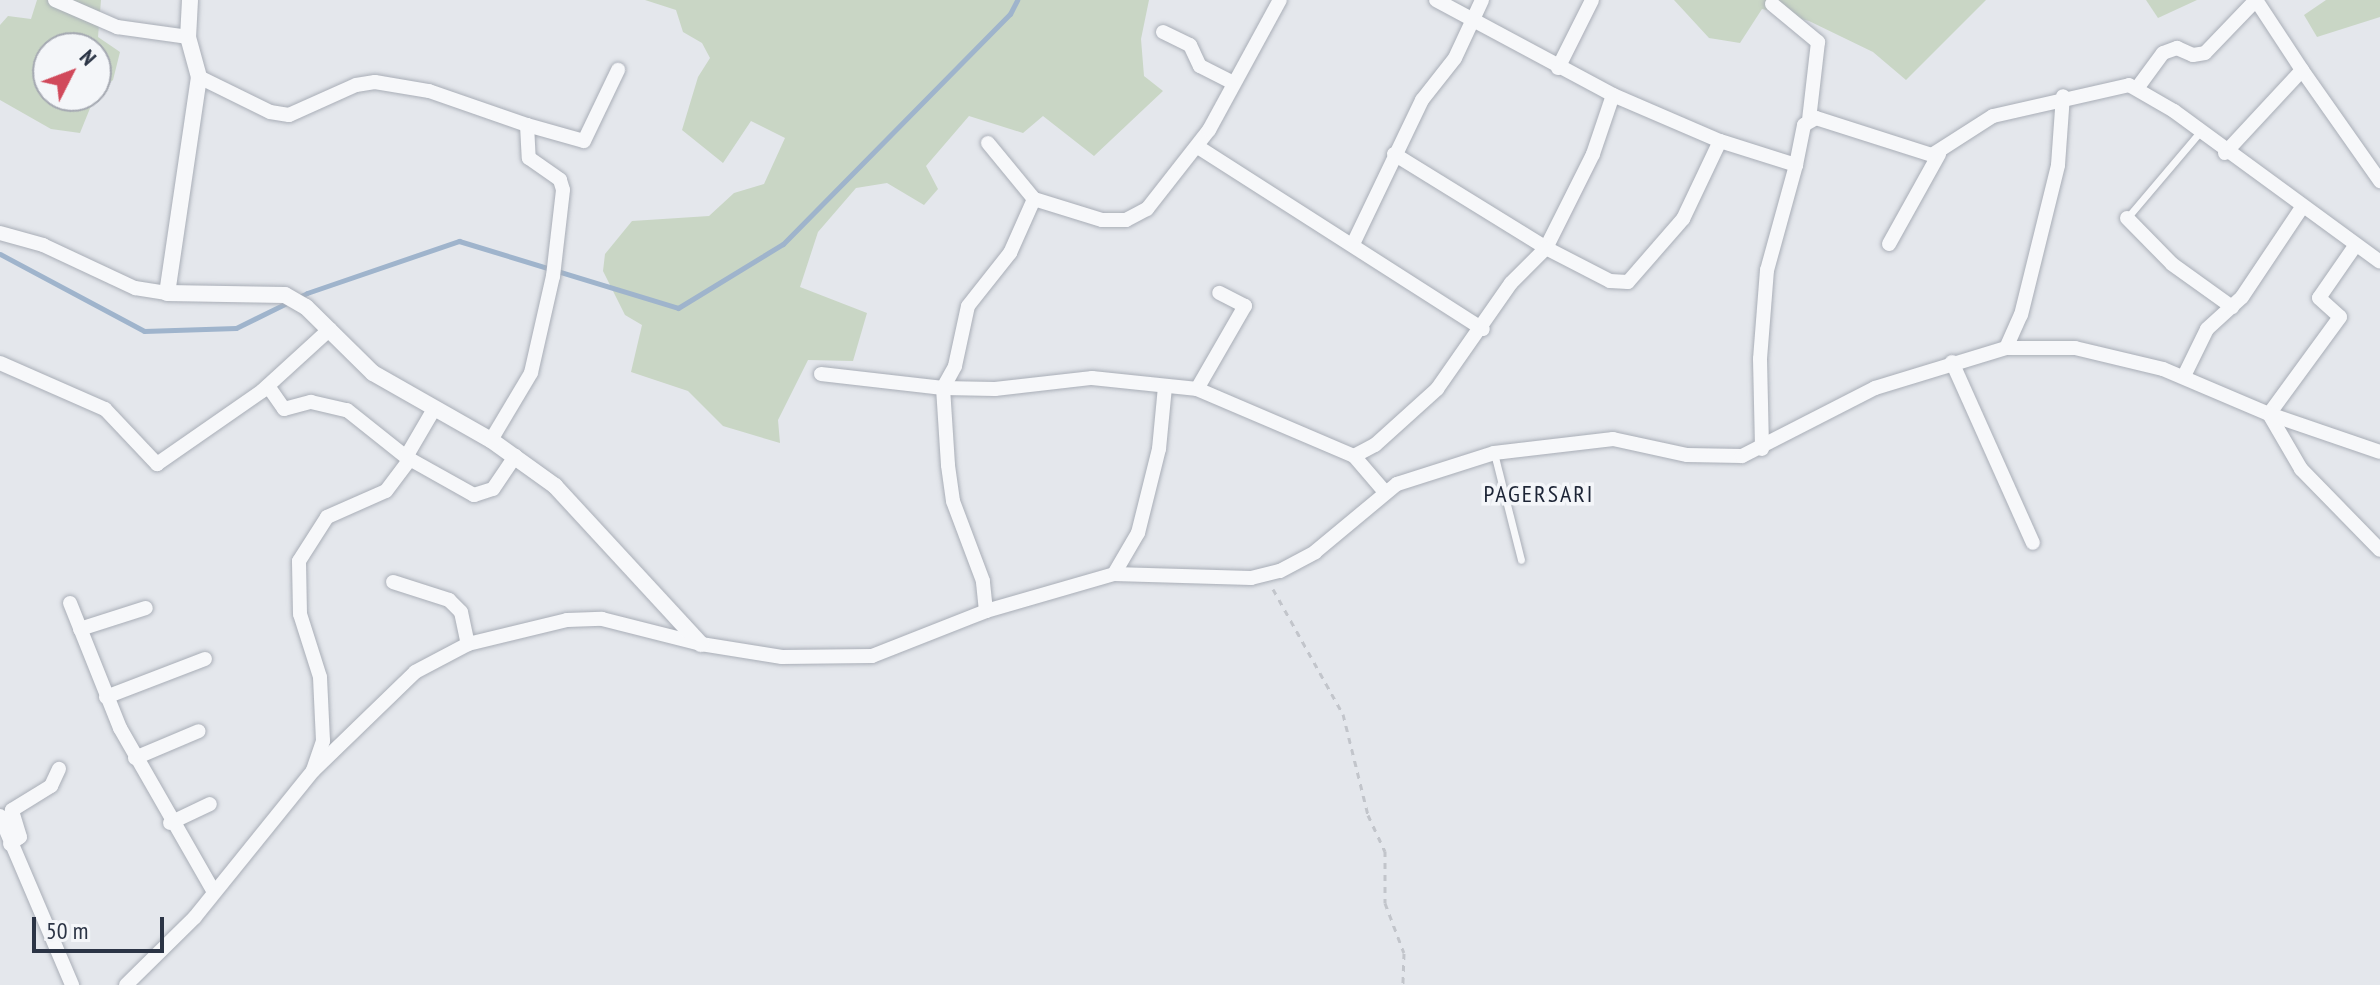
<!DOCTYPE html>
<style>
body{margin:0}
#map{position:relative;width:2380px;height:985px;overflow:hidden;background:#e4e7ec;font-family:"PT Sans Narrow",sans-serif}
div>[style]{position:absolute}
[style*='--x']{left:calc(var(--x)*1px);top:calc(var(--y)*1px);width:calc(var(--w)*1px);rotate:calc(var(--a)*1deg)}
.green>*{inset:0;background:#c9d6c5}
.stream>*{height:5px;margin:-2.5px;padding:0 2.5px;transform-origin:2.5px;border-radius:2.5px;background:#9fb4cc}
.path>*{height:3px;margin-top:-1.5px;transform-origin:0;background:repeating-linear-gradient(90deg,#c2c5cb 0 6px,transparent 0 12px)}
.roads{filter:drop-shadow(0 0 2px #a9aeb7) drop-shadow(0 0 2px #a9aeb7)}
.service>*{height:7px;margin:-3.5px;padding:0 3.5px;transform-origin:3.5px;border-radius:3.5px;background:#f7f8fa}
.minor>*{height:14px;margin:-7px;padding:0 7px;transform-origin:7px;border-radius:7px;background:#f7f8fa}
.tertiary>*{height:16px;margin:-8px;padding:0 8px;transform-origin:8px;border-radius:8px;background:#f7f8fa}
span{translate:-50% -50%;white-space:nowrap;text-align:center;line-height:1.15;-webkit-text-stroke:7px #f4f6f9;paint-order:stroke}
.quarter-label{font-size:24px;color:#1d2536;letter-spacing:2px}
.north{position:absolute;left:32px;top:32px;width:80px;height:80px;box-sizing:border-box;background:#f4f6f9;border:2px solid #a4a8b1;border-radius:50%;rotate:48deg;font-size:22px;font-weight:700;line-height:32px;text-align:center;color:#2b3445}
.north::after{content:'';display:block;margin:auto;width:28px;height:36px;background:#d1495b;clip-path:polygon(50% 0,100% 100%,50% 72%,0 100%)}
.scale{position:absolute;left:32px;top:917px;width:132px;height:36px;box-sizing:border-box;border:4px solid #2b3445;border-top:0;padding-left:10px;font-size:24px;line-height:28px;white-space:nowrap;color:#2b3445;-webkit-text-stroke:6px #f4f6f9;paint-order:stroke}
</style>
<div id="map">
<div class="green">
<i style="clip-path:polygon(37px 0,101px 0,98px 37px,120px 52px,113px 80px,96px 95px,96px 48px,48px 48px,48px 96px,95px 96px,80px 133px,51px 129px,0 100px,0 25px,8px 16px,31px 19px)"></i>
<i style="clip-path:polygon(645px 0,1149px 0,1141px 39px,1144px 76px,1163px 91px,1094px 156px,1043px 116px,1023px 133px,969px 116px,926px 166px,938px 189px,924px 205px,887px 183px,856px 188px,818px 232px,800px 287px,867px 313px,853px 361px,808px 360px,778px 420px,780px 443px,723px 426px,688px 391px,631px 372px,642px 325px,625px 315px,603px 271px,605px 254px,632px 221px,709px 216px,734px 193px,764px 184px,785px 138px,751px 121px,723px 163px,682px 130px,698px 77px,710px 58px,702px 43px,683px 32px,676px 10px)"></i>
<i style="clip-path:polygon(1674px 0,1986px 0,1906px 80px,1873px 52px,1809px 21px,1762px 9px,1740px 43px,1709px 38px)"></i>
<i style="clip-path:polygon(2146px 0,2197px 0,2158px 18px)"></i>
<i style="clip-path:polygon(2326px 0,2380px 0,2380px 17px,2317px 37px,2304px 15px)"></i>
</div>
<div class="stream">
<i style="--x:0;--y:254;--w:163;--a:28.1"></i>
<i style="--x:144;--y:331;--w:92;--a:-1.9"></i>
<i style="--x:236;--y:328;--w:79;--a:-26.2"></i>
<i style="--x:307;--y:293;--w:161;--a:-18.9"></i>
<i style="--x:459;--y:241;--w:229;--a:17"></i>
<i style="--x:678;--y:308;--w:123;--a:-31.4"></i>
<i style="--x:783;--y:244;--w:323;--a:-45.4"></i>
<i style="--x:1010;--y:14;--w:16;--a:-63"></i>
</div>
<div class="path">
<i style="--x:1273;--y:589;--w:143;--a:60.8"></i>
<i style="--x:1343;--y:714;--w:104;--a:76.1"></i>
<i style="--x:1368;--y:815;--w:40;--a:65"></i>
<i style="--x:1385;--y:851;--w:52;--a:90"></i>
<i style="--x:1385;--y:903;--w:53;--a:69.2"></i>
<i style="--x:1404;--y:953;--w:32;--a:92"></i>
</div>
<div class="roads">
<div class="service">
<i style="--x:2127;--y:218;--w:113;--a:-49.7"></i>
<i style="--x:1494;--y:453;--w:110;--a:75.8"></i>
</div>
<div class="minor">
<i style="--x:55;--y:0;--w:68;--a:23.5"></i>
<i style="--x:117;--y:27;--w:72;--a:8"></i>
<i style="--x:1436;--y:0;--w:201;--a:28.2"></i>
<i style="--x:1613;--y:95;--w:116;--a:23.3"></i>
<i style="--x:1720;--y:141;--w:80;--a:17.5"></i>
<i style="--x:1796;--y:165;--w:109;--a:105.4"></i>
<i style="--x:1767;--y:270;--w:89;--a:94.5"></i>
<i style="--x:1760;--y:359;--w:90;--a:88.7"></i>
<i style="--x:2256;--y:0;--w:84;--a:56.7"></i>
<i style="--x:1772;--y:4;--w:60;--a:39.6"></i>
<i style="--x:1818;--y:42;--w:79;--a:96.6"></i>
<i style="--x:1163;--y:32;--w:30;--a:26"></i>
<i style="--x:1190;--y:45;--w:23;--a:65"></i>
<i style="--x:1200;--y:66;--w:37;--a:27"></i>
<i style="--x:1558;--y:68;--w:76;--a:-63.4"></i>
<i style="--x:199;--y:77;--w:79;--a:26.2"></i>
<i style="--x:270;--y:112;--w:19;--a:9"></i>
<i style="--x:289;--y:115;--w:73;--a:-24.1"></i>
<i style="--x:356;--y:85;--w:19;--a:-9"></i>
<i style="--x:375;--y:82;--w:55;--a:9.5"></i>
<i style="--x:429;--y:91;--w:104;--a:19.1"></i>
<i style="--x:527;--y:125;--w:33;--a:87"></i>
<i style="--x:529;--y:158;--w:38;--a:35"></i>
<i style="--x:560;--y:180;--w:10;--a:73"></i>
<i style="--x:563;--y:190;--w:87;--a:96.6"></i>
<i style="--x:553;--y:276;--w:99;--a:102.8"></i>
<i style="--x:531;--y:373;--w:78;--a:120.8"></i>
<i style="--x:2138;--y:87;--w:42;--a:-53.7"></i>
<i style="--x:2163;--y:53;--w:15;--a:-20"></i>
<i style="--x:2177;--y:48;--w:17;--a:24"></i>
<i style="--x:2193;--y:55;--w:12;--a:-9"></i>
<i style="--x:2205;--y:53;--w:74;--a:-46.1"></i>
<i style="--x:527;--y:125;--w:59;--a:15.7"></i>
<i style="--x:584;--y:141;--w:79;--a:-64.4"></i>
<i style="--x:988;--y:143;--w:72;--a:50.6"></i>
<i style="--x:1198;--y:147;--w:338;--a:32.6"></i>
<i style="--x:2225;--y:153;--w:113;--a:-47.1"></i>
<i style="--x:2302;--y:70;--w:136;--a:54.9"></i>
<i style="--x:1394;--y:154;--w:179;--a:31.7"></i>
<i style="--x:1546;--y:248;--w:105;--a:-63.4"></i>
<i style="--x:1593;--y:154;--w:62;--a:-71.3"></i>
<i style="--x:1796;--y:165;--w:41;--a:-78.7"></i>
<i style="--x:1804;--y:125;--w:14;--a:-30"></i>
<i style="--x:1816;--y:118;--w:122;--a:17.7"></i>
<i style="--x:1932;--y:155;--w:72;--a:-32.6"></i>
<i style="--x:1993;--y:116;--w:139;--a:-12.8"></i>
<i style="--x:2129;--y:85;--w:52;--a:30"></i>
<i style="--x:2174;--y:111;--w:255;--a:36.2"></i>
<i style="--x:2127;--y:218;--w:64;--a:45.6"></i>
<i style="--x:2172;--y:264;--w:74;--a:35.6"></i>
<i style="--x:0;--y:233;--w:45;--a:15.6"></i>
<i style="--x:43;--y:245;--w:102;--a:25.1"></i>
<i style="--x:135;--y:288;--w:32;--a:9"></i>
<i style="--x:1353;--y:244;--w:160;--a:-64.4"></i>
<i style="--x:1422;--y:100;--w:53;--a:-51.8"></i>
<i style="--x:1455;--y:58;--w:64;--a:-65"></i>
<i style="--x:1889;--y:244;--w:103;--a:-60.9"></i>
<i style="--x:2355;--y:246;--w:63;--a:124.7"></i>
<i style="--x:2319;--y:298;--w:28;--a:42"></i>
<i style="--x:2340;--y:317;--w:120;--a:126.2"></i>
<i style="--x:2269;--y:414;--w:64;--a:59.8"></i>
<i style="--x:2301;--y:469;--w:113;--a:45.7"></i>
<i style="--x:2006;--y:348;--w:36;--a:-66"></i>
<i style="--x:2021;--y:315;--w:154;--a:-76.1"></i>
<i style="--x:2058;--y:165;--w:69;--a:-85.9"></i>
<i style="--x:1952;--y:362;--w:198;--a:65.9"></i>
<i style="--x:0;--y:363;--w:115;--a:23.7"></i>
<i style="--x:105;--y:409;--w:76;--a:46.6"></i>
<i style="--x:157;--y:464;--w:128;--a:-34.8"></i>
<i style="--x:262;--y:391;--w:92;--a:-42.4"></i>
<i style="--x:821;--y:374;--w:123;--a:6.5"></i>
<i style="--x:943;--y:388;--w:52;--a:1.1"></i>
<i style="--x:995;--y:389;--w:98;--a:-6.5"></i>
<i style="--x:1092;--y:378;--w:106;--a:6"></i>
<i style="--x:1197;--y:389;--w:171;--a:23.1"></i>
<i style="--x:1354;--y:456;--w:24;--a:-28"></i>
<i style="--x:1375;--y:445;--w:84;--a:-42.1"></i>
<i style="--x:1437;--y:389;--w:129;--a:-55.1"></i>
<i style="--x:1511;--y:283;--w:49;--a:-45"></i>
<i style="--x:1546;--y:248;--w:72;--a:27.3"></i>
<i style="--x:1610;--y:281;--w:18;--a:3"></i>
<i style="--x:1628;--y:282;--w:84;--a:-48.9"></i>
<i style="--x:1683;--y:219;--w:86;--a:-64.6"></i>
<i style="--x:2184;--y:376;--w:52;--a:-63.9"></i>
<i style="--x:2207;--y:329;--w:47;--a:-42.4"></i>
<i style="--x:2242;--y:297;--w:106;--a:-56.2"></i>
<i style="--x:268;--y:386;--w:28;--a:55"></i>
<i style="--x:284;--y:409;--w:28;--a:-15"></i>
<i style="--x:311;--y:402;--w:37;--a:13"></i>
<i style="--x:347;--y:410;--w:75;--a:38.5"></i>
<i style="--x:406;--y:457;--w:78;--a:29.2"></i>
<i style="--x:474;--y:495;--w:20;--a:-18"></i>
<i style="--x:493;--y:489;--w:40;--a:-56"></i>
<i style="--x:1197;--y:389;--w:96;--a:-60"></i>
<i style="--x:1245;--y:306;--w:29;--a:-153"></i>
<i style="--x:1354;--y:456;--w:48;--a:49.3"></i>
<i style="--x:406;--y:457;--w:56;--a:-59.7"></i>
<i style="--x:1114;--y:574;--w:48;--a:-59.7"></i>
<i style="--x:1138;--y:533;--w:87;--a:-76"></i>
<i style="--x:1159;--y:449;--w:62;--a:-84.5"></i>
<i style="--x:393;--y:582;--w:59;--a:17.8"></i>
<i style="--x:449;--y:600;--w:17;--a:45"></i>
<i style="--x:461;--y:612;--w:33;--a:78"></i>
<i style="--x:70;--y:603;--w:135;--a:68.2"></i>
<i style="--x:120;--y:728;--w:189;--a:60.2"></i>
<i style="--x:986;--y:611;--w:30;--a:-96"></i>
<i style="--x:983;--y:581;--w:85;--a:-110.6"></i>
<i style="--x:953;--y:501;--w:36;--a:-98"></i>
<i style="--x:948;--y:465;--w:77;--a:-93.7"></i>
<i style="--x:943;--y:388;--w:25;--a:-61"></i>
<i style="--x:955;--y:366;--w:61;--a:-77.8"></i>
<i style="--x:968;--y:306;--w:68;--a:-51.6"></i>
<i style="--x:1010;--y:253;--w:59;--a:-66"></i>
<i style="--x:1034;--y:199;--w:71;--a:17.2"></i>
<i style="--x:1102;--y:220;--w:24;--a:0"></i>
<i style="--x:1126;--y:220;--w:24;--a:-28"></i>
<i style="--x:1147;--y:209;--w:100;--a:-51.9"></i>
<i style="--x:1209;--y:130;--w:148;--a:-61.4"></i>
<i style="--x:80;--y:629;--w:69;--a:-17.7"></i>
<i style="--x:106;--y:697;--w:106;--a:-21"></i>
<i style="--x:135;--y:758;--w:69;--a:-22.9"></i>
<i style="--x:313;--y:770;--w:31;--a:-71"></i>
<i style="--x:323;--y:741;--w:64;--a:-92.7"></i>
<i style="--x:320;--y:677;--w:66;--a:-107.6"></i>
<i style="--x:300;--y:614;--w:53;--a:-91.1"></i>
<i style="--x:299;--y:561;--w:52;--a:-57.5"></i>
<i style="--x:327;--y:517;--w:64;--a:-23.8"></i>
<i style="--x:386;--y:491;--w:40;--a:-53"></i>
<i style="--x:0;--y:816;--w:184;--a:66.9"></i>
<i style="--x:170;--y:823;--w:44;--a:-25.4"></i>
<i style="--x:10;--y:844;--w:12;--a:-35"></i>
<i style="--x:20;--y:837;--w:28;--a:-107"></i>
<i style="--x:12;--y:810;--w:46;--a:-31.6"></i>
<i style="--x:51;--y:786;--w:19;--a:-65"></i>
<i style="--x:126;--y:985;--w:97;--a:-44.6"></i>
<i style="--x:195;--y:917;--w:188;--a:-51.1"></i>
<i style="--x:313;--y:771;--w:142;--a:-44.1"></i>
<i style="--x:415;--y:672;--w:60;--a:-27.8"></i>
<i style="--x:468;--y:644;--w:102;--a:-13.6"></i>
<i style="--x:567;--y:620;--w:35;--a:-2"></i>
<i style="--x:602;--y:619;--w:102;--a:14.2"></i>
<i style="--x:701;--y:644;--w:82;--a:9.1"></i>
<i style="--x:782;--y:657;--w:90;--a:-0.6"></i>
<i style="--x:872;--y:656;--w:123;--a:-21.5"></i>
<i style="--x:986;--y:611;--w:133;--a:-16.1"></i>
<i style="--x:1114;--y:574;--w:137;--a:1.7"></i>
<i style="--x:1251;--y:578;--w:30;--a:-14"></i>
<i style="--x:1280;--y:571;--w:40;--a:-28"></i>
<i style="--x:1315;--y:552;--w:107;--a:-39.7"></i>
<i style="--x:1397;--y:484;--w:102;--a:-17.7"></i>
<i style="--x:1494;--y:453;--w:120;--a:-6.7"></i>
<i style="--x:1613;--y:439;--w:76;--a:12.2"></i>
<i style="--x:1687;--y:455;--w:55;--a:1"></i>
<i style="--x:1742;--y:456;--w:149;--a:-27.1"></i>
<i style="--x:1875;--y:388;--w:137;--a:-17"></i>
<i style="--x:2006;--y:348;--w:69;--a:0"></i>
<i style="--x:2075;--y:348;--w:90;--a:13.4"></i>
<i style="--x:2163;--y:369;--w:115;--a:23"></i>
<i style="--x:2269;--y:414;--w:117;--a:18.9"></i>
</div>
<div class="tertiary">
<i style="--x:190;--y:0;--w:37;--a:93"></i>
<i style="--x:188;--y:37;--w:41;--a:74.6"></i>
<i style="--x:199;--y:77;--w:218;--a:98.4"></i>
<i style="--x:167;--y:293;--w:118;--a:1"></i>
<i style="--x:285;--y:295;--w:24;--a:30"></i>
<i style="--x:306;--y:307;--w:94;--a:44.6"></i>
<i style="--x:373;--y:373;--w:136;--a:29.6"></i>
<i style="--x:491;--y:440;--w:79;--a:35.7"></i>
<i style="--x:555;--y:486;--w:215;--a:47.3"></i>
</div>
</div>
<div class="quarter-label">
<span style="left:1539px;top:494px">PAGERSARI</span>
</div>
<div class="north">N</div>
<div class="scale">50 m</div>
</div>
